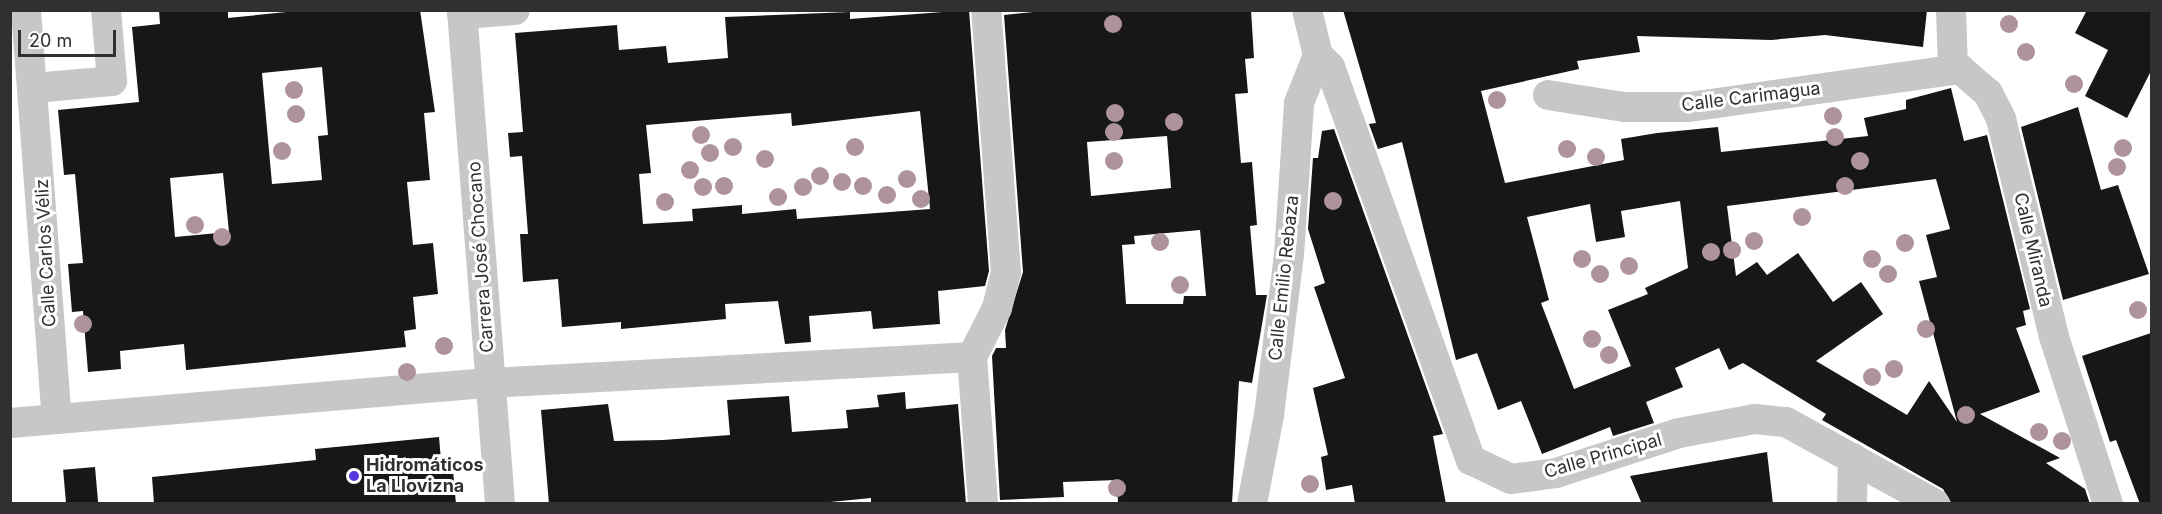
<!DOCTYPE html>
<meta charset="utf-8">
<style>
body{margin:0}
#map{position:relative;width:2162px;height:514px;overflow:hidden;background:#fff;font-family:Inter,sans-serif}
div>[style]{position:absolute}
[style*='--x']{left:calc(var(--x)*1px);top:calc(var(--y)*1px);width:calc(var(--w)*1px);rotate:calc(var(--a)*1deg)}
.building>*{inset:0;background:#171717;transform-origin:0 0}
.minor>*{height:30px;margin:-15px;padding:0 15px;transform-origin:15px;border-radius:15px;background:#c7c7c7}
.trees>*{width:18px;height:18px;margin:-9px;border-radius:50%;background:#ae949a}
.dots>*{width:16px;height:16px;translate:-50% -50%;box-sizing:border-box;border:3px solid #fff;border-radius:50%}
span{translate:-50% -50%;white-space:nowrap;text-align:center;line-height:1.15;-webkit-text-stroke:6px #fff;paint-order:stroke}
.street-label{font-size:18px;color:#303030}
.poi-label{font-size:18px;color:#303030;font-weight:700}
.left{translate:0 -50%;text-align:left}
.frame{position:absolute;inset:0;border:12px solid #303030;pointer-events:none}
.scale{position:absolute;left:18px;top:30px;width:98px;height:27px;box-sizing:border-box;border:3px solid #303030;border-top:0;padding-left:8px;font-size:18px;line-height:21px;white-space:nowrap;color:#303030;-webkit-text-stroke:4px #fff;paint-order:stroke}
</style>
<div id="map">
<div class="building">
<i style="clip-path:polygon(evenodd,159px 10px,228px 10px,228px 18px,306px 10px,420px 10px,435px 112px,424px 113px,430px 180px,407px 182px,413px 245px,433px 243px,438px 294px,413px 297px,416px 329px,404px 331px,406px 347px,186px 370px,184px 344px,120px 351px,121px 369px,88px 372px,83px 311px,72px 312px,68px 264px,83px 263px,75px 174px,64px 175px,58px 110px,139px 102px,132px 27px,160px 24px,159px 10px,322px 67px,328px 135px,318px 136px,322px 180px,272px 184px,262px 73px,322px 67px,159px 10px,223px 173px,229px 232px,175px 237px,170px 178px,223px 173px)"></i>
<i style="clip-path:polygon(evenodd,969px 10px,989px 271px,985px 286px,938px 291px,940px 324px,873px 329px,871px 311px,809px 316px,811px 342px,785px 344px,778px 301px,725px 304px,726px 319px,621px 329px,621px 322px,562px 327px,558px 279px,523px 282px,520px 234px,528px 234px,522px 156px,510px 157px,508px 133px,523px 132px,515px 33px,617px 25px,619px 50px,666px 46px,668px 63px,728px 58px,725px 17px,850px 12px,850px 19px,969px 10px,920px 111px,930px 209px,797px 219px,796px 209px,742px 214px,742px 205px,692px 209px,693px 221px,643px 224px,639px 174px,651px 173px,646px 125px,791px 113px,792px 126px,920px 111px)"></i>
<i style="clip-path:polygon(evenodd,1053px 10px,1251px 10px,1254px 58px,1245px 59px,1248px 93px,1235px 94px,1241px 163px,1252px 162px,1257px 225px,1250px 226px,1256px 295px,1267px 295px,1252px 383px,1239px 381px,1232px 504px,1118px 504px,1117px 480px,1063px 482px,1064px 497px,1000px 500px,992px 356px,996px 348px,1006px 348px,1005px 330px,1023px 272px,1004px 15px,1053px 10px,1167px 136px,1171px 188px,1091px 196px,1087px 142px,1167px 136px,1053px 10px,1200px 230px,1206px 296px,1184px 296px,1183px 304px,1126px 304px,1122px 245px,1135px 244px,1134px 236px,1200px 230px)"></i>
<i style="clip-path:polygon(evenodd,1343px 10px,1927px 10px,1923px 47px,1825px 35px,1771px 40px,1637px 36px,1640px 52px,1577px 61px,1579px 69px,1481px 91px,1505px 183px,1624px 160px,1621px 139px,1657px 133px,1718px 127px,1721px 152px,1868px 136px,1864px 118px,1906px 109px,1906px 100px,1951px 88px,1964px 141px,1987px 135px,2030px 309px,2023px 311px,2026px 325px,2016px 328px,2040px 392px,1980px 414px,2060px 458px,2046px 463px,2085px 489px,2090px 504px,1952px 504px,1943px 489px,1822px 420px,1826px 414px,1743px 363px,1729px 370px,1719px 348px,1675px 368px,1683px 387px,1646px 402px,1654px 423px,1613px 436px,1610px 427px,1542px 454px,1521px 401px,1498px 410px,1477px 353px,1456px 360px,1402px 142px,1378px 149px,1369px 124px,1376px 123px,1343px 10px,1936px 179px,1950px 229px,1926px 235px,1937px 277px,1919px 281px,1957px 422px,1929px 381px,1907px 415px,1816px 361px,1883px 314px,1861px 282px,1833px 302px,1798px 253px,1767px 275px,1757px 262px,1736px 276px,1727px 206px,1936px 179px,1343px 10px,1680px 201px,1688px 268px,1645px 288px,1648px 294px,1608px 310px,1631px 366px,1574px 389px,1541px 303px,1549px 300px,1527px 217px,1590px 204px,1596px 242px,1625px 237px,1621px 211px,1680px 201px)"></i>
<i style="clip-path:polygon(2087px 10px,2151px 10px,2151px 71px,2127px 118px,2085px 96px,2108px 50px,2075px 33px)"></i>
<i style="clip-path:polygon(2078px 107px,2101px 190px,2118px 185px,2149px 274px,2063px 300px,2021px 127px)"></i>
<i style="clip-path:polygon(1334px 129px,1443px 434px,1433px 436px,1446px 504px,1355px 504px,1352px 485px,1326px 490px,1321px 457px,1328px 455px,1313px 388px,1345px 378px,1314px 287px,1325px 283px,1308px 229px,1313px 158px,1318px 158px,1322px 131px)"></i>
<i style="clip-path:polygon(2151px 333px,2151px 504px,2140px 504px,2116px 440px,2110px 442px,2082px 356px)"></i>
<i style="clip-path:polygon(905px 392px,906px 409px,958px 404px,966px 504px,871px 504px,871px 498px,810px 504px,549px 504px,541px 410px,608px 404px,614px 441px,663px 440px,730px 435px,727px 400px,789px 396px,792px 432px,848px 428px,846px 410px,879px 407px,877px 395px)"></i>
<i style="clip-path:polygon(439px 437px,441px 460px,452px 459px,456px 504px,154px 504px,152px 477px,316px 460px,315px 449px)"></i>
<i style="clip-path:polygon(1767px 452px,1773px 504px,1642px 504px,1630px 476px)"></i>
<i style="left:95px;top:467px;width:37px;height:32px;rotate:85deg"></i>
</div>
<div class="minor">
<i style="--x:26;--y:10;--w:410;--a:85.7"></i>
<i style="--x:462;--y:10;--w:495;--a:85.6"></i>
<i style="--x:1307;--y:10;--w:46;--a:76.3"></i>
<i style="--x:1951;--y:10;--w:57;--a:88"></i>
<i style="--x:462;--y:14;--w:53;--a:-4.3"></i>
<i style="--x:1318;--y:55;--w:17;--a:45"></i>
<i style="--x:1330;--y:67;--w:418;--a:70.3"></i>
<i style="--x:1471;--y:460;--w:44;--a:25.4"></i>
<i style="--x:1511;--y:479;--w:45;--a:-7.6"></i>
<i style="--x:1556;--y:473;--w:129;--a:-18"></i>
<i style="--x:1679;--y:433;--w:77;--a:-10.4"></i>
<i style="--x:1755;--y:419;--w:31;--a:6"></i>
<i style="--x:1786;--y:422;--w:170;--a:28.8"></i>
<i style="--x:34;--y:88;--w:78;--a:-5.1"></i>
<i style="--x:112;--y:81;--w:71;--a:-94.8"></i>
<i style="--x:1548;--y:95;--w:77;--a:9"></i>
<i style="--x:1624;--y:107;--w:65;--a:0"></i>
<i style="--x:1689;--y:107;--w:274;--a:-8"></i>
<i style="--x:1960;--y:69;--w:37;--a:41"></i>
<i style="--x:1988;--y:93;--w:29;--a:63"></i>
<i style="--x:2001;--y:119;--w:224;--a:76.3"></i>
<i style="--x:2054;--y:337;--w:176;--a:72.1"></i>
<i style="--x:972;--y:357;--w:55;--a:-63"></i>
<i style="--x:997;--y:308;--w:36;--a:-76"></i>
<i style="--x:1006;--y:273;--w:264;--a:-94.3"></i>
<i style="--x:972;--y:357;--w:147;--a:85.7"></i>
<i style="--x:10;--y:423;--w:483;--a:-4.8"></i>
<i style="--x:491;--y:383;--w:482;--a:-3.1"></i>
<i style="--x:1252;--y:504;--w:91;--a:-79.2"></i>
<i style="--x:1269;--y:415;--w:161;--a:-82.9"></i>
<i style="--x:1289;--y:255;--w:152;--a:-86.2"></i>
<i style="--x:1299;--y:103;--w:52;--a:-68.4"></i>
<i style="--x:1852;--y:504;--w:46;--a:-88.8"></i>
</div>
<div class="trees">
<i style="left:1113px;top:24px"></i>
<i style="left:2009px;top:24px"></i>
<i style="left:2026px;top:52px"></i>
<i style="left:2074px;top:84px"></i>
<i style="left:294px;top:90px"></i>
<i style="left:1497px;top:100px"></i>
<i style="left:1115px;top:113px"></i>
<i style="left:296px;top:114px"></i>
<i style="left:1833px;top:116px"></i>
<i style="left:1174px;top:122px"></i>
<i style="left:1114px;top:132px"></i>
<i style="left:701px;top:135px"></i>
<i style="left:1835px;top:137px"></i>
<i style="left:733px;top:147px"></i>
<i style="left:855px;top:147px"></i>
<i style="left:2123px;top:148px"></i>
<i style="left:1567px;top:149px"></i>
<i style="left:282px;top:151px"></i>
<i style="left:710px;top:153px"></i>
<i style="left:1596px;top:157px"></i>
<i style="left:765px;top:159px"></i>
<i style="left:1114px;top:161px"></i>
<i style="left:1860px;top:161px"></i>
<i style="left:2117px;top:167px"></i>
<i style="left:690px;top:170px"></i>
<i style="left:820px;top:176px"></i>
<i style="left:907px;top:179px"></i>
<i style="left:842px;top:182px"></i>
<i style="left:724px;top:186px"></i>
<i style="left:863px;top:186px"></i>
<i style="left:1845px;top:186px"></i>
<i style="left:703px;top:187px"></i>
<i style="left:803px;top:187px"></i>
<i style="left:887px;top:195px"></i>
<i style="left:778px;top:197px"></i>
<i style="left:921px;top:199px"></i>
<i style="left:1333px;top:201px"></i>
<i style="left:665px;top:202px"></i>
<i style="left:1802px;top:217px"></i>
<i style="left:195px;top:225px"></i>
<i style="left:222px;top:237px"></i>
<i style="left:1754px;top:241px"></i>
<i style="left:1160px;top:242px"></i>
<i style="left:1905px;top:243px"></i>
<i style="left:1732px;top:250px"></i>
<i style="left:1711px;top:252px"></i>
<i style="left:1582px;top:259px"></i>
<i style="left:1872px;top:259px"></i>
<i style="left:1629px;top:266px"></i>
<i style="left:1600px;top:274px"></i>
<i style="left:1888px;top:274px"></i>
<i style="left:1180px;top:285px"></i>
<i style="left:2138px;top:310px"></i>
<i style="left:83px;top:324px"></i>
<i style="left:1926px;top:329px"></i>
<i style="left:1592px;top:339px"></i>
<i style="left:444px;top:346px"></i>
<i style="left:1609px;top:355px"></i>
<i style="left:1894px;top:369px"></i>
<i style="left:407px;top:372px"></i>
<i style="left:1872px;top:377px"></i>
<i style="left:1966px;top:415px"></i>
<i style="left:2039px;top:432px"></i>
<i style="left:2062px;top:441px"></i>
<i style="left:1310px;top:484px"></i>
<i style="left:1117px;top:488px"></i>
</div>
<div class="dots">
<i style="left:354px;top:476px;background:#5636e2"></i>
</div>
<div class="street-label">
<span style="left:1751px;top:97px;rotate:-7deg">Calle Carimagua</span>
<span style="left:2033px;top:250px;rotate:77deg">Calle Miranda</span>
<span style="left:46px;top:253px;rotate:-93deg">Calle Carlos Véliz</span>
<span style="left:481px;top:257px;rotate:-94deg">Carrera José Chocano</span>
<span style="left:1284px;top:278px;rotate:-84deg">Calle Emilio Rebaza</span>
<span style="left:1603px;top:456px;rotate:-16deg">Calle Principal</span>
</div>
<div class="poi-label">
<span class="left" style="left:366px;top:476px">Hidromáticos<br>La Llovizna</span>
</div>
<div class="frame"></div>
<div class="scale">20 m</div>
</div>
